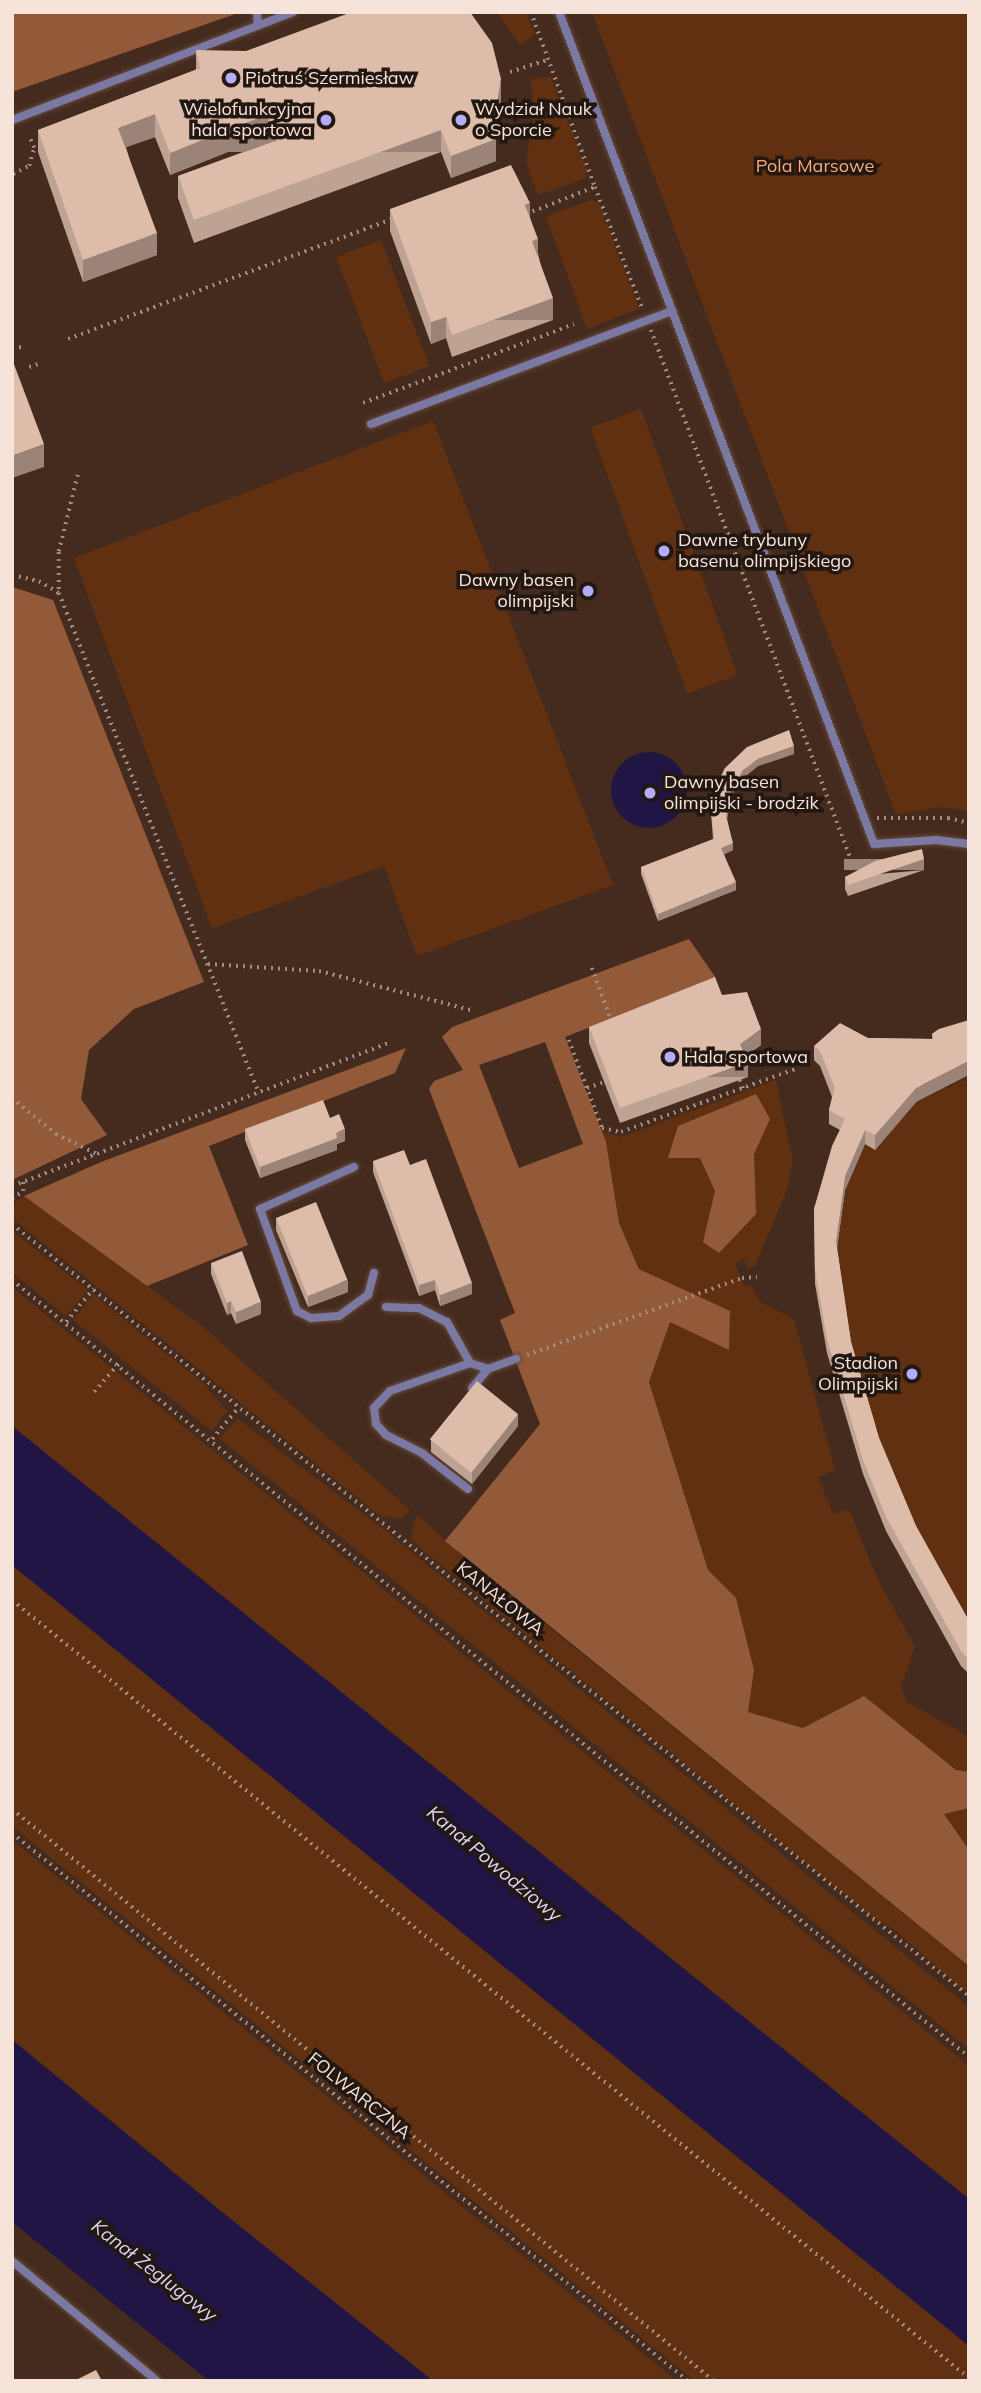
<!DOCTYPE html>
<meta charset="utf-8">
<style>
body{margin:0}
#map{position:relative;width:981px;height:2393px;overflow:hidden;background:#452b1d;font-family:Mulish,sans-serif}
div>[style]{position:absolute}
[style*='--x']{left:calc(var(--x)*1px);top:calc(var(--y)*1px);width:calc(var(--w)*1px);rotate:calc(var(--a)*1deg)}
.green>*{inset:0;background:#613011;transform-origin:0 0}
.forest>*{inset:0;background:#935a3a}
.water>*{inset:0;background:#211546}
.round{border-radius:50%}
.path>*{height:3.5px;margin-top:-1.75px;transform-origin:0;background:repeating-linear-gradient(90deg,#a38d81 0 2px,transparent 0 7px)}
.roads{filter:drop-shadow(0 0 2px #61493b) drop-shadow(0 0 2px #61493b)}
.service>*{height:8px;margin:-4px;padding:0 4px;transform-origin:4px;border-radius:4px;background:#7c78a4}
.wall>*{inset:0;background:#bea292}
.shaded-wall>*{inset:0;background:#9b8477;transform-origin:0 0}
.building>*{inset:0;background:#ddbcaa;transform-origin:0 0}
.dots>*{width:19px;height:19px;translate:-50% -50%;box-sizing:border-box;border:4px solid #231711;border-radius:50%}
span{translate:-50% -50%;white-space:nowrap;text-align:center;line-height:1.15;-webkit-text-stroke:7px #231711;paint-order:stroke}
.poi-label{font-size:18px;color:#f6e4db}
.left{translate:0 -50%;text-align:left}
.right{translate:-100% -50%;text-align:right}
.park-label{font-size:18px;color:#fda979}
.street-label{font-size:18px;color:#f6e4db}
.water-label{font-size:19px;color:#d9d6f9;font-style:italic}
.frame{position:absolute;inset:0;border:14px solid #f6e4db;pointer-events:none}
</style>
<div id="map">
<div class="green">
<i style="clip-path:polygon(497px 12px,526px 12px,535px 34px,520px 45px)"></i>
<i style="clip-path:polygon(592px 12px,969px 12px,969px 811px,942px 807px,896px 814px)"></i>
<i style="clip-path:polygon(551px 77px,587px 171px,584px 179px,538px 195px,526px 162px,534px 114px,531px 79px)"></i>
<i style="clip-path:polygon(592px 200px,599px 204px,639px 309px,587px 329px,546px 216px)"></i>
<i style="left:381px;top:240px;width:135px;height:48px;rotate:69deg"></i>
<i style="left:641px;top:409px;width:283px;height:54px;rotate:70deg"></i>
<i style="clip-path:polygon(433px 421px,613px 885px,417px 956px,384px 866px,212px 928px,74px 558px)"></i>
<i style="clip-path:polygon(969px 1078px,969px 1637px,895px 1492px,851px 1356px,836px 1256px,846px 1187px,865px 1144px,875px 1149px,916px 1102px)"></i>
<i style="clip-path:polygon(776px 1080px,793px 1162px,786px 1192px,755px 1266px,748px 1269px,744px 1259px,735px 1263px,744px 1286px,751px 1285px,760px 1302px,794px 1319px,835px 1470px,818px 1477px,833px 1514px,849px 1509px,877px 1578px,915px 1647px,901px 1686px,907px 1702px,969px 1737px,969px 1772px,956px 1770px,864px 1696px,803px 1728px,748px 1712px,754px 1670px,736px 1598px,708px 1570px,649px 1382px,670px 1322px,729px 1350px,730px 1312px,640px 1269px,619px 1223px,601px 1131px,621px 1137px)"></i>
<i style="clip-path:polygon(24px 1196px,202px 1326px,410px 1510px,400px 1519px,379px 1515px,12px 1218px,12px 1205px)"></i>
<i style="clip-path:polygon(12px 1231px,88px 1290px,66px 1316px,12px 1273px)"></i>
<i style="clip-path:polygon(12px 1287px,969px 2066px,969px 2199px,12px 1426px)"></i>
<i style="clip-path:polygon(93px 1294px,204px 1384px,227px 1411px,212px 1431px,73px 1320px)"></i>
<i style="clip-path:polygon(238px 1419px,387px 1532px,969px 2007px,969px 2049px,219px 1438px)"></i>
<i style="clip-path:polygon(417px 1515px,477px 1569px,969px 1966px,969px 1995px,895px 1930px,874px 1918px,418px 1546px,410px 1537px)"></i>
<i style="clip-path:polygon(12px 1565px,969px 2346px,969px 2381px,695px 2381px,12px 1826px)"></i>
<i style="clip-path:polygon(969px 1808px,969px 1850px,944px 1814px)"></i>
<i style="clip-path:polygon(12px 1840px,438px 2187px,677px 2381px,433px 2381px,227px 2216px,12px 2039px)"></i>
</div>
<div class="forest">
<i style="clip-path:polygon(12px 12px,241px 12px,12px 92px)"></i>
<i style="clip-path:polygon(12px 587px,53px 600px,204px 982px,134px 1009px,89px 1050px,81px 1099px,107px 1135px,12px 1180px)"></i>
<i style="clip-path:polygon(evenodd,689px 939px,716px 978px,565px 1037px,606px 1142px,619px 1223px,639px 1269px,730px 1311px,729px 1350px,670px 1322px,649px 1382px,708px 1570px,736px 1598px,754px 1670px,748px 1712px,803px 1728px,864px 1696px,956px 1770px,969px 1772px,969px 1808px,944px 1814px,969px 1850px,969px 1966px,445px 1541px,540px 1424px,500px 1320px,515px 1313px,429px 1089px,434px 1081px,463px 1070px,442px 1037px,452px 1027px,689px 939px,545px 1042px,583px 1144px,519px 1168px,479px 1065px,545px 1042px)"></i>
<i style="clip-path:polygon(406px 1048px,395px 1073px,209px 1146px,248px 1245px,147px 1286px,24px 1196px,101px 1162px)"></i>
<i style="clip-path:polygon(756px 1094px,770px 1119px,754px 1154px,756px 1214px,719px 1253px,703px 1242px,715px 1191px,700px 1158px,668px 1158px,678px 1126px)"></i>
</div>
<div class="water">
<i class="round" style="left:611px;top:752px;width:76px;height:76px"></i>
<i style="clip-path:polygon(12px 1426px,969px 2199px,969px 2346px,12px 1565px)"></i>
<i style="clip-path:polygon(12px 2040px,227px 2216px,433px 2381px,209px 2381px,12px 2222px)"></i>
</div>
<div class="path">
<i style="--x:531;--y:12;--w:186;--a:69.9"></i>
<i style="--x:510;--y:72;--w:40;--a:-18"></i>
<i style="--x:13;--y:174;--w:18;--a:-27"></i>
<i style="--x:29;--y:166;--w:19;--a:-74"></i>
<i style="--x:34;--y:148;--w:13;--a:-113"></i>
<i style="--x:526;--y:214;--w:74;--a:-21.4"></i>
<i style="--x:595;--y:187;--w:132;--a:68.7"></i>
<i style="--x:651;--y:330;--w:569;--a:69.3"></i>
<i style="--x:68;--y:339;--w:346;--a:-20.3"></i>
<i style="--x:12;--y:348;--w:9;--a:-6"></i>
<i style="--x:29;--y:367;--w:9;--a:-18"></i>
<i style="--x:363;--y:403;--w:225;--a:-20.5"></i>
<i style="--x:78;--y:475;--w:79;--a:103.9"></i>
<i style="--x:59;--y:552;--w:41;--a:90"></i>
<i style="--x:59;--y:593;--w:539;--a:68.2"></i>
<i style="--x:12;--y:575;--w:28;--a:13"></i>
<i style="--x:39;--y:581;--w:23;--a:31"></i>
<i style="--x:877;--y:818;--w:71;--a:0"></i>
<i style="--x:948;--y:818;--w:22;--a:13"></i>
<i style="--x:208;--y:964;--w:111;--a:3.6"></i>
<i style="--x:319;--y:971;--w:161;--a:14.4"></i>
<i style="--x:592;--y:968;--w:58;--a:69.7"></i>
<i style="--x:569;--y:1040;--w:94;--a:69.4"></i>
<i style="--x:602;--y:1128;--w:19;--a:12"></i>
<i style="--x:621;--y:1132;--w:185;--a:-19.9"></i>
<i style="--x:740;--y:1080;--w:9;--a:69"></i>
<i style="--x:587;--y:1088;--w:18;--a:-19"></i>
<i style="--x:12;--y:1098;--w:57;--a:39.3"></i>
<i style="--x:56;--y:1134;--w:48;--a:26"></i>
<i style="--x:12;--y:1186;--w:406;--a:-20.8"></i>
<i style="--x:12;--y:1199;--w:14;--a:-36"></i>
<i style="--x:23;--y:1191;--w:10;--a:-90"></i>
<i style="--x:12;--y:1224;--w:1230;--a:38.89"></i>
<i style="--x:12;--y:1280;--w:1233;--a:39.07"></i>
<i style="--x:66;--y:1322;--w:43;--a:-50.7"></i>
<i style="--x:527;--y:1355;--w:228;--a:-19.7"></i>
<i style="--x:742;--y:1278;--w:15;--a:-4"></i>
<i style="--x:94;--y:1392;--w:38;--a:-49"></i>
<i style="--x:212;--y:1439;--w:42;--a:-49.8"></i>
<i style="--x:12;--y:1600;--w:1233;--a:39.11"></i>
<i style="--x:12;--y:1809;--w:906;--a:39.17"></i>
<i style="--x:12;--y:1833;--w:870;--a:39.03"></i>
</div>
<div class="roads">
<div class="service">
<i style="--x:257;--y:12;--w:13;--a:86"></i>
<i style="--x:559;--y:12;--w:890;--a:69.26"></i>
<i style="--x:874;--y:844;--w:62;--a:-3.7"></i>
<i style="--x:936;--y:840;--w:33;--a:7"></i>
<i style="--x:12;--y:120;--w:301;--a:-21"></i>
<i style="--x:371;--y:424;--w:321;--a:-20.6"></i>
<i style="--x:354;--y:1167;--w:103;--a:155.9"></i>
<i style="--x:260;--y:1209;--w:109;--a:70.1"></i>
<i style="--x:297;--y:1311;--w:16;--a:27"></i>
<i style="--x:311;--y:1318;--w:28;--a:-4"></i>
<i style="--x:339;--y:1316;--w:36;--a:-36"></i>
<i style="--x:368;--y:1295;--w:23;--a:-75"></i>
<i style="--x:386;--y:1307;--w:33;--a:2"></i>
<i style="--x:419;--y:1308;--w:31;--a:27"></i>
<i style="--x:447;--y:1322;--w:47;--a:60.7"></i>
<i style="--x:470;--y:1363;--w:19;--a:18"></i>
<i style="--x:488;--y:1369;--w:30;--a:-20"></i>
<i style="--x:472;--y:1388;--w:25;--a:-50"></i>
<i style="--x:468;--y:1489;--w:58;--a:-142"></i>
<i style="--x:422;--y:1453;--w:40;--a:-153.4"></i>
<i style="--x:386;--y:1435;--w:15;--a:-132"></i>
<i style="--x:376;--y:1424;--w:16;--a:-97"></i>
<i style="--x:374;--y:1408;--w:23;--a:-47"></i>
<i style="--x:390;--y:1391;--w:85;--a:-19.3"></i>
<i style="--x:12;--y:2261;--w:188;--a:39.6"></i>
</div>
</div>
<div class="wall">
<i style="clip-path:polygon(196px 50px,501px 101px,495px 136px,496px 161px,451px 178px,441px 152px,194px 243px,178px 198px,178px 176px,270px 142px,268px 136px,170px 175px,155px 137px,126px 147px,157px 255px,83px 282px,38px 152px,38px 130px,196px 70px)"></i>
<i style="clip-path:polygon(390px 209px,530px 217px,553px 320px,452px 357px,446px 338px,431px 344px,390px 231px)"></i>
<i style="clip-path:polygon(794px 754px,758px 766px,743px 778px,732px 795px,727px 819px,733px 850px,724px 854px,736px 890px,658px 921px,641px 874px,641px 867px,713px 839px,710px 800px,725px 768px)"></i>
<i style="clip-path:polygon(924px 870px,848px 896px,845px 889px,845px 877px)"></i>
<i style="clip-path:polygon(722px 995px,761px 1045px,745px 1056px,748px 1077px,620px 1123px,589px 1043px,589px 1027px)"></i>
<i style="clip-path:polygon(939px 1029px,916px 1102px,875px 1150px,865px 1144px,845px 1190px,837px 1248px,851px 1342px,879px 1438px,916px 1526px,969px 1621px,969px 1674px,961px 1666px,886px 1531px,863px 1474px,827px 1353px,815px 1284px,814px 1209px,840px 1130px,829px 1124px,829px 1110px,832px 1097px,820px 1066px,814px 1060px,814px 1046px,868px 1038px,932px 1039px,932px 1034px)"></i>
<i style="clip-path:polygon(330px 1118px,345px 1141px,337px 1144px,337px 1150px,260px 1178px,245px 1140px,245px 1129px)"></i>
<i style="clip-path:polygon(373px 1161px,410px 1165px,472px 1294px,440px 1306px,435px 1290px,419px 1296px,373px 1172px)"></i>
<i style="clip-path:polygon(276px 1218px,348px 1292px,308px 1307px,276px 1230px)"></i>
<i style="clip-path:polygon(211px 1263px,261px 1314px,236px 1324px,231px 1313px,227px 1315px,211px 1274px)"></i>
<i style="clip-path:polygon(518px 1426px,472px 1484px,431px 1452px,431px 1440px)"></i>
</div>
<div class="shaded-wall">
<i style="clip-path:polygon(501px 79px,501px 101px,495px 139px,496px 139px,496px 161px,451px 178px,451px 156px,493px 130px)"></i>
<i style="clip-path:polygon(155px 114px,155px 137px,118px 150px,118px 128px)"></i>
<i style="clip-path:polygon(268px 114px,268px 136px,170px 175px,170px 153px)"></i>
<i style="left:441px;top:130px;width:22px;height:263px;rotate:90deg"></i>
<i style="clip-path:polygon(530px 203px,530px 225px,525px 205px)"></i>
<i style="clip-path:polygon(157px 233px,157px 255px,83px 282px,83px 260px)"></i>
<i style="clip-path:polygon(538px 239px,538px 261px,532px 241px)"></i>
<i style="left:553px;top:298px;width:22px;height:108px;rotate:90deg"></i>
<i style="clip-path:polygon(446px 317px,446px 338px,431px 344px,431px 322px)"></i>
<i style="clip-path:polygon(44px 444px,44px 467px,12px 478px,12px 456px)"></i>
<i style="clip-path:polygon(794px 746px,794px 754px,758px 766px,743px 778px,732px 795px,726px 823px,726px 816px,732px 788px,743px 770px,758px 759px)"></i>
<i style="clip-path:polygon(733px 843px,733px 850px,721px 856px,721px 848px)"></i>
<i style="left:924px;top:859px;width:11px;height:80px;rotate:90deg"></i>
<i style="clip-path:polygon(736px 882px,736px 890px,658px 921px,658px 914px)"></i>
<i style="clip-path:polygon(761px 1029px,761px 1045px,740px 1060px,740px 1044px)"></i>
<i style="clip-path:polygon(969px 1061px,969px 1075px,916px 1102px,875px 1150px,875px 1135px,916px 1088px)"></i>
<i style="left:748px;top:1062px;width:15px;height:136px;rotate:90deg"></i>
<i style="clip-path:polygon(345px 1129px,345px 1141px,337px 1144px,337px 1150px,260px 1178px,260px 1167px)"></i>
<i style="clip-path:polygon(865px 1130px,865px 1144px,845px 1190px,836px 1256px,836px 1241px,845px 1176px)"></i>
<i style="clip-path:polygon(348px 1280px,348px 1292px,308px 1307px,308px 1296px)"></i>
<i style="clip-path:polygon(435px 1280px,435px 1290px,419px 1296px,419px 1285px)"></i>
<i style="clip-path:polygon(472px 1283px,472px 1294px,440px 1306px,440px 1295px)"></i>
<i style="clip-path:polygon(231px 1301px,231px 1313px,227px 1315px,227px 1303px)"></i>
<i style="clip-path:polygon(261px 1302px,261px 1314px,236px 1324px,236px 1312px)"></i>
<i style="clip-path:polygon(518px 1414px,518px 1426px,472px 1484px,472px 1472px)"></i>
</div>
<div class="building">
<i style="clip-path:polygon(352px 12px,470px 12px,492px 43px,501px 79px,493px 130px,496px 139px,451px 156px,441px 130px,194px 220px,178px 176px,278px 140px,268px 114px,170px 153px,155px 114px,118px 128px,157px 233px,83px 260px,38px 130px,200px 68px,196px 50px,246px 51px)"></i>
<i style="clip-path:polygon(511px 165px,530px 203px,525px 205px,538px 239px,532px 241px,553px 298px,452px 335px,446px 317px,431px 322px,390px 209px)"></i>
<i style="clip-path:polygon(12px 359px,44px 444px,12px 456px)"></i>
<i style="clip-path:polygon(789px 730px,794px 746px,758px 759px,743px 770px,732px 788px,726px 816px,733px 843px,721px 848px,736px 882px,658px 914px,641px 867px,714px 839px,710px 800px,725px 768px,747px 747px)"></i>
<i style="clip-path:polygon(922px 849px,924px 859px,848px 885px,845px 877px,875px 861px)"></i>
<i style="clip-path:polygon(715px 977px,722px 995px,747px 992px,761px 1029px,740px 1044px,748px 1062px,620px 1108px,589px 1027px)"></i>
<i style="clip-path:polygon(969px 1020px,969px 1061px,916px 1088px,875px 1135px,865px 1130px,845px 1176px,836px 1241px,851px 1342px,879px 1438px,916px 1526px,969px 1621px,969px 1660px,961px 1651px,886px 1517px,863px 1460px,827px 1339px,815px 1270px,814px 1209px,832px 1146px,845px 1119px,829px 1110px,835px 1088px,820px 1051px,814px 1046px,840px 1023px,868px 1038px,934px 1039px,932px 1034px,939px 1029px)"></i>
<i style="clip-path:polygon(323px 1100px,330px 1118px,339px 1114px,345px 1129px,336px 1133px,337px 1138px,260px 1167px,245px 1129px)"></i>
<i style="clip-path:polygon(404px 1150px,410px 1165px,426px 1159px,472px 1283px,440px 1295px,435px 1280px,419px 1285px,373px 1161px)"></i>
<i style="left:316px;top:1202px;width:84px;height:43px;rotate:68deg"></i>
<i style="clip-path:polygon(242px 1251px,261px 1302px,236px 1312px,231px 1301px,227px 1303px,211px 1263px)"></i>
<i style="left:477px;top:1381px;width:53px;height:75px;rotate:39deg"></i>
<i style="clip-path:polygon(96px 2370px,102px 2381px,74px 2381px)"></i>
</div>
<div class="dots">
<i style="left:231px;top:78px;background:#b5acf8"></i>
<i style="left:326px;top:120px;background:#b5acf8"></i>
<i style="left:461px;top:120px;background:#b5acf8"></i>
<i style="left:664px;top:551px;background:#b5acf8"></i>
<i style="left:588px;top:591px;background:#b5acf8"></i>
<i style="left:650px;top:793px;background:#b5acf8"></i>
<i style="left:670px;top:1057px;background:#b5acf8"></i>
<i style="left:912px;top:1374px;background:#b5acf8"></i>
</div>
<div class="poi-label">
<span class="left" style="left:245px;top:78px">Piotruś Szermiesław</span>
<span class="right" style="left:312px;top:120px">Wielofunkcyjna<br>hala sportowa</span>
<span class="left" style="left:475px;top:120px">Wydział Nauk<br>o Sporcie</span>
<span class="left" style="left:678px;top:551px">Dawne trybuny<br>basenu olimpijskiego</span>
<span class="right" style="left:574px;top:591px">Dawny basen<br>olimpijski</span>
<span class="left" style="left:664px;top:793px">Dawny basen<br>olimpijski - brodzik</span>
<span class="left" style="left:684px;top:1057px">Hala sportowa</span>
<span class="right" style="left:898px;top:1374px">Stadion<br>Olimpijski</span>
</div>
<div class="park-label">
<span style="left:815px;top:166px">Pola Marsowe</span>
</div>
<div class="street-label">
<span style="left:500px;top:1599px;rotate:39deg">KANAŁOWA</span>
<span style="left:359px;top:2096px;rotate:39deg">FOLWARCZNA</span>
</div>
<div class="water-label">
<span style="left:494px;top:1864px;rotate:40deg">Kanał Powodziowy</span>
<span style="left:154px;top:2271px;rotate:38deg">Kanał Żeglugowy</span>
</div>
<div class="frame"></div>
</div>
